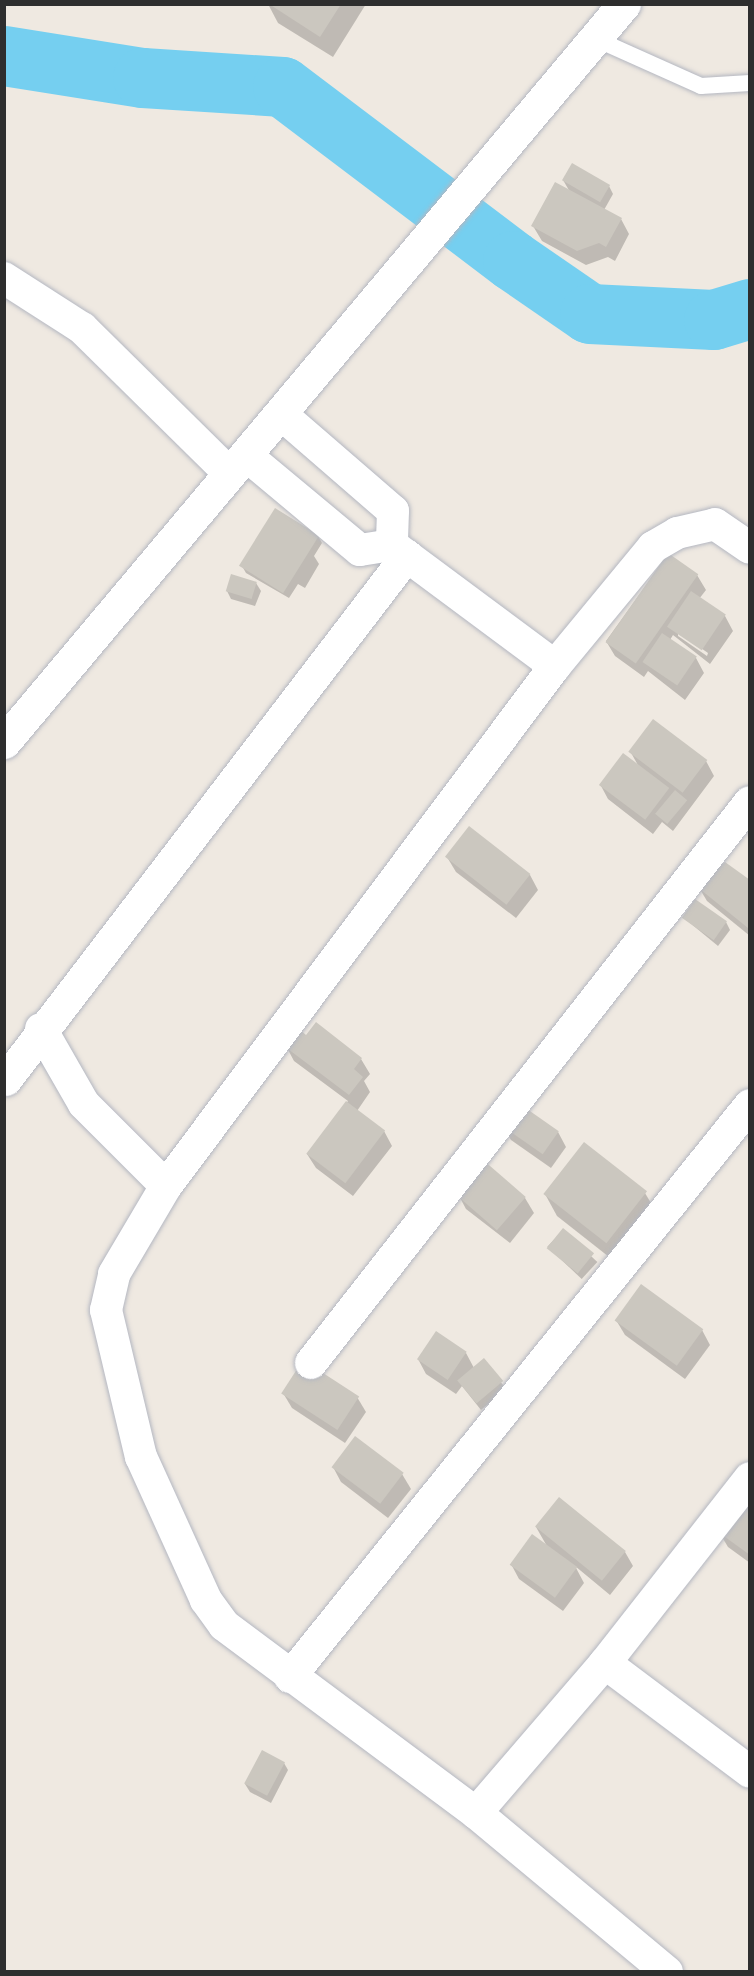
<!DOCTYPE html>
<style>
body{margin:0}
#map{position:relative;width:754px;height:1976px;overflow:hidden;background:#efe9e1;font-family:Lato,sans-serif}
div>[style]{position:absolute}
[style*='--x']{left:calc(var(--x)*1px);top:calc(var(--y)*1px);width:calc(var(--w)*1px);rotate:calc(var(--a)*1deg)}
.shadow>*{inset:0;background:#0003;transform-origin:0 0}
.river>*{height:60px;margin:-30px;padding:0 30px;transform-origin:30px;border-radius:30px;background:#75cff0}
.building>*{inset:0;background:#cbc7bf;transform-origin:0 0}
.roads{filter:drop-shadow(0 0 2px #b4b7c1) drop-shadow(0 0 2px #b4b7c1)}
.service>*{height:16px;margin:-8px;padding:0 8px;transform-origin:8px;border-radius:8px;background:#fff}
.minor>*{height:32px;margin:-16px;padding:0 16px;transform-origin:16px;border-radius:16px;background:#fff}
.secondary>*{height:33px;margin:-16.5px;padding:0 16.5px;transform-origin:16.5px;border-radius:16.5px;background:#fff}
span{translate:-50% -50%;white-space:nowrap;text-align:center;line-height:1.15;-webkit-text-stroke:5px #fff;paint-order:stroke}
.frame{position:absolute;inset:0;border:6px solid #2e2e2e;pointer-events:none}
</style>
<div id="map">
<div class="shadow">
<i style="clip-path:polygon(268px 4px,366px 4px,333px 57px,278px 23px)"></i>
<i style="clip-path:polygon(563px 180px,609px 186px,613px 194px,604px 210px,621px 219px,629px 234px,615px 261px,608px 257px,586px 265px,542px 241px,533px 226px,570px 192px)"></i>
<i style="clip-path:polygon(318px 536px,322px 543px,314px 556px,319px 564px,305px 588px,298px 584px,289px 598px,246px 573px,242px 566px)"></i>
<i style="clip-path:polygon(evenodd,668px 555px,697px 575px,706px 590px,699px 599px,725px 616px,733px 631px,710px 664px,673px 635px,670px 640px,696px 658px,704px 673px,685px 700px,648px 671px,644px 677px,615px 656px,606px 641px,668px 555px,678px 632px,708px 653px,707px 656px,678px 636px,678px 632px)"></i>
<i style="clip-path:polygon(256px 583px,261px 591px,255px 606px,231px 599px,227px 591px)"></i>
<i style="clip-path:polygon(630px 751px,706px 761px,714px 776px,673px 831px,662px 822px,653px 834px,608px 799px,600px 784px,639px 767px)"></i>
<i style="clip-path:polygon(447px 857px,530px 875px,538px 890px,516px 918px,456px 872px)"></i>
<i style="clip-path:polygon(750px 882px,750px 936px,707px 901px,698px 886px)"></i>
<i style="clip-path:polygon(684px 918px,726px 922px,730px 930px,718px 946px)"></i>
<i style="clip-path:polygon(316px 1024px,361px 1059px,370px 1074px,364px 1081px,370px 1092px,357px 1111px,384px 1131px,392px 1146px,353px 1196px,316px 1168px,307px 1154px,348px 1101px,294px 1061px,286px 1046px,306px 1037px)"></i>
<i style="clip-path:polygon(502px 1125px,558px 1132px,566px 1147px,551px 1168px,511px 1140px)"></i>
<i style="clip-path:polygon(645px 1193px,658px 1215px,618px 1264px,557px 1216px,545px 1194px)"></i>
<i style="clip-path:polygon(458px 1194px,525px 1198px,534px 1213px,510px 1243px,466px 1209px)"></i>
<i style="left:563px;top:1230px;width:47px;height:23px;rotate:43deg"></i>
<i style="clip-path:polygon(616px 1320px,702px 1330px,710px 1345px,685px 1379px,625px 1335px)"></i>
<i style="clip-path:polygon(466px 1353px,474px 1368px,484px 1360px,506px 1389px,481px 1410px,462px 1386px,456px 1394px,426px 1374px,418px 1359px)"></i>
<i style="clip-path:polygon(283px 1393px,357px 1397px,366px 1412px,345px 1443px,292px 1408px)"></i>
<i style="clip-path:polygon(333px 1467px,402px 1474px,411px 1489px,388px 1518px,341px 1482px)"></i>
<i style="clip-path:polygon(750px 1509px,750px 1563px,728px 1547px,719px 1532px)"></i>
<i style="clip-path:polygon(536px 1527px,625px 1552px,633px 1566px,610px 1595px,575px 1566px,584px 1583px,563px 1611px,519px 1579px,511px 1564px,548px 1548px)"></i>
<i style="clip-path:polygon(284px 1763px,288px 1770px,271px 1803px,250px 1792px,245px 1784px)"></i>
</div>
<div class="river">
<i style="--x:4;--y:56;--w:141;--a:9"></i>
<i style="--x:143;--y:78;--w:140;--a:3.7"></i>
<i style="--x:283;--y:87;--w:288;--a:37.1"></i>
<i style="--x:513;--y:261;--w:93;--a:34.5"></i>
<i style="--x:590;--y:314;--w:124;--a:2.8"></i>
<i style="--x:714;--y:320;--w:38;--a:-17"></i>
</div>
<div class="building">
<i style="clip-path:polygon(269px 4px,341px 4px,320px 37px)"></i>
<i style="left:572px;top:163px;width:44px;height:20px;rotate:30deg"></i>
<i style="clip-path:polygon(555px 182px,622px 218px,606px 247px,599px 243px,577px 251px,531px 226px)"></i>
<i style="left:275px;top:508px;width:52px;height:68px;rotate:32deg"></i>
<i style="left:668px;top:553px;width:37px;height:109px;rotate:35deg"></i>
<i style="left:231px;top:574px;width:27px;height:18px;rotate:17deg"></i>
<i style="left:691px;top:591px;width:42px;height:43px;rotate:34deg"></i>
<i style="left:662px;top:633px;width:42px;height:35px;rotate:34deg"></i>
<i style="left:653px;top:719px;width:68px;height:41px;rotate:37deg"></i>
<i style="left:623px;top:753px;width:58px;height:40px;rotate:37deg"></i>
<i style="left:675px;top:790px;width:16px;height:31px;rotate:40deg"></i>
<i style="left:469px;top:826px;width:78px;height:39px;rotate:38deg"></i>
<i style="clip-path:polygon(725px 862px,750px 880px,748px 928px,696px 886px)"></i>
<i style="left:695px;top:899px;width:39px;height:23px;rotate:35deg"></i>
<i style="clip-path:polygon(316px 1022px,362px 1058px,354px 1069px,363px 1077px,349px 1095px,284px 1046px,298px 1028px,306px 1035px)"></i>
<i style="left:346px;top:1101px;width:49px;height:66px;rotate:37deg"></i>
<i style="left:517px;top:1102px;width:51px;height:28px;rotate:35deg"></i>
<i style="left:584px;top:1142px;width:80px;height:66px;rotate:38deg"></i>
<i style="left:482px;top:1159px;width:58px;height:44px;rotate:41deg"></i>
<i style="left:563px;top:1228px;width:40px;height:26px;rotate:39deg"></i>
<i style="left:641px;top:1284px;width:77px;height:45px;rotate:36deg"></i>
<i style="left:436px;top:1331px;width:37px;height:34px;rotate:34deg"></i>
<i style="left:484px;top:1358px;width:30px;height:35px;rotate:50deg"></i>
<i style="left:303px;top:1360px;width:67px;height:40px;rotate:33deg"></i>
<i style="left:355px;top:1436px;width:61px;height:39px;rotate:37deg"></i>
<i style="left:559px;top:1497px;width:86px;height:38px;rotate:39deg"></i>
<i style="clip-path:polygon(741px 1501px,750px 1507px,750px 1555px,718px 1532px)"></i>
<i style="left:532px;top:1534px;width:56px;height:38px;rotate:36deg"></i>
<i style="left:262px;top:1750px;width:26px;height:38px;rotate:28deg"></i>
</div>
<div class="roads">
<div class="service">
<i style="--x:596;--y:39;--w:115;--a:24.1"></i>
<i style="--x:701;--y:86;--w:49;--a:-3.5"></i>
</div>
<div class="minor">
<i style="--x:4;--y:278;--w:93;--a:32.7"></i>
<i style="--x:82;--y:328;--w:206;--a:44.6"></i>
<i style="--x:281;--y:414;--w:148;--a:40.9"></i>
<i style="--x:393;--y:511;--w:34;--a:92"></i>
<i style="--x:247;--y:456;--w:147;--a:39.8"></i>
<i style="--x:360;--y:550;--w:32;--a:-9"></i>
<i style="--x:392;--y:545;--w:203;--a:36.6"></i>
<i style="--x:41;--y:1029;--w:86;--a:60.2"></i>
<i style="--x:84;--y:1104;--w:116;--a:45"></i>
<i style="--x:6;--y:1080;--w:660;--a:-52.57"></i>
<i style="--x:311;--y:1363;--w:712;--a:-51.96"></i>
<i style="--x:605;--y:1663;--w:181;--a:36.9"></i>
<i style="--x:290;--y:1677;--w:734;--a:-51.19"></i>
<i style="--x:476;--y:1813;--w:198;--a:-49.3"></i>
<i style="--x:605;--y:1663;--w:235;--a:-51.9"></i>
<i style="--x:667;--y:1972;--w:249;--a:-140.2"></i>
<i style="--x:476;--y:1813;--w:314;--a:-143.3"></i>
<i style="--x:224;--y:1625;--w:31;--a:-126"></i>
<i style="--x:206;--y:1600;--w:157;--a:-114.4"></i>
<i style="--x:141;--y:1457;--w:151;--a:-103.4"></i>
<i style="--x:106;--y:1310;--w:37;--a:-77"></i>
<i style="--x:114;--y:1274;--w:102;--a:-59.4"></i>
<i style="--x:166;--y:1186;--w:649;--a:-53.2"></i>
<i style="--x:555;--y:666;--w:154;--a:-50.5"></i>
<i style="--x:653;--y:547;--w:28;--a:-30"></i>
<i style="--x:677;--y:533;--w:39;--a:-13"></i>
<i style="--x:715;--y:524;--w:42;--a:34.4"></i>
</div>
<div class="secondary">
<i style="--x:4;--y:742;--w:964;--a:-49.97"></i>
</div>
</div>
<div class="frame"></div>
</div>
